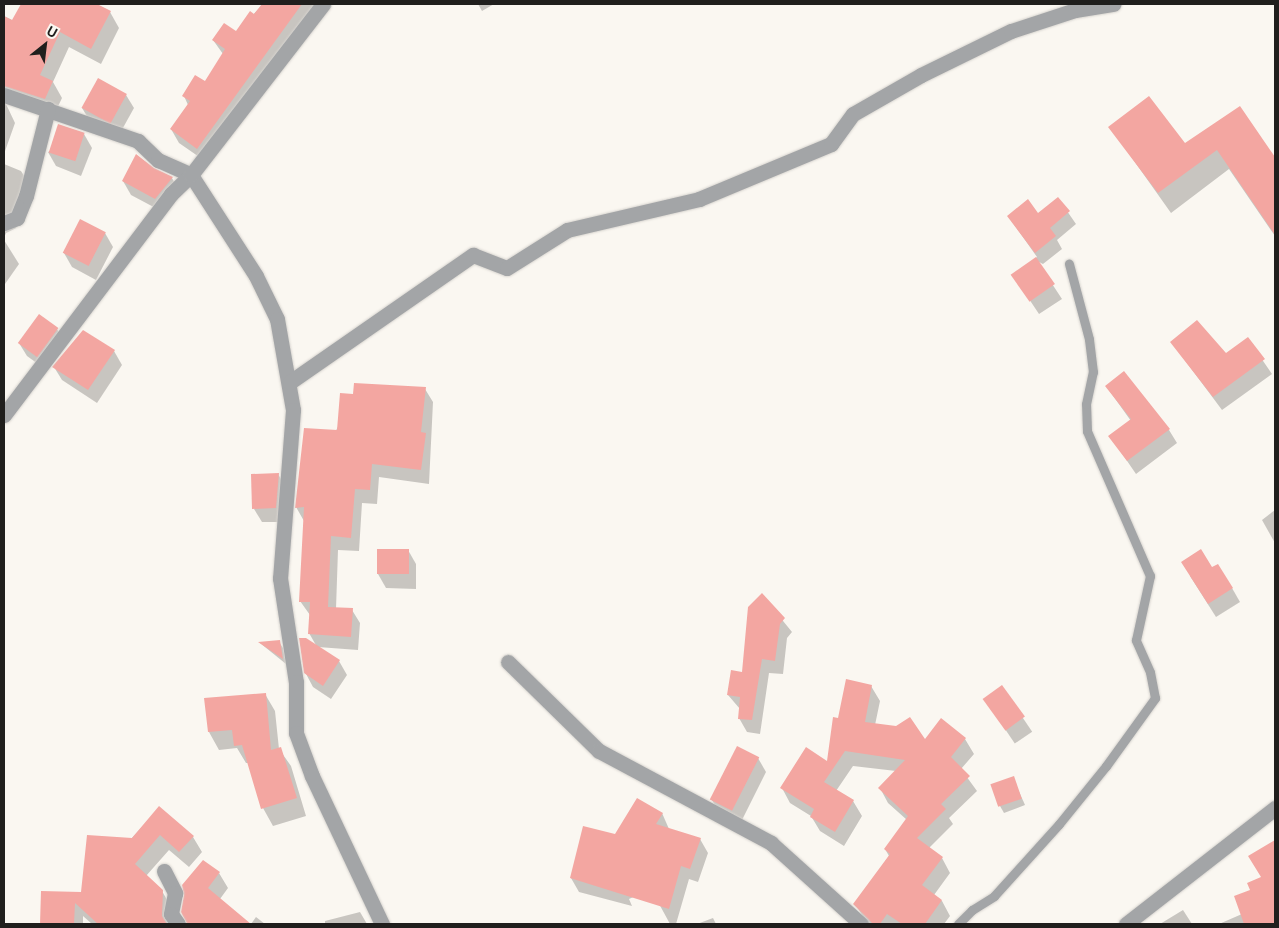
<!DOCTYPE html>
<style>
body{margin:0}
#map{position:relative;width:1279px;height:928px;overflow:hidden;background:#faf7f1;font-family:Ubuntu,sans-serif}
div>[style]{position:absolute}
[style*='--x']{left:calc(var(--x)*1px);top:calc(var(--y)*1px);width:calc(var(--w)*1px);rotate:calc(var(--a)*1deg)}
.shadow>*{inset:0;background:#0003;transform-origin:0 0}
.building>*{inset:0;background:#f3a6a1;transform-origin:0 0}
.roads{filter:drop-shadow(0 0 1px #d7d4cf) drop-shadow(0 0 1px #d7d4cf)}
.lane>*{height:9px;margin:-4.5px;padding:0 4.5px;transform-origin:4.5px;border-radius:4.5px;background:#a3a5a7}
.street>*{height:15px;margin:-7.5px;padding:0 7.5px;transform-origin:7.5px;border-radius:7.5px;background:#a3a5a7}
span{translate:-50% -50%;white-space:nowrap;text-align:center;line-height:1.15;-webkit-text-stroke:4px #faf7f1;paint-order:stroke}
.frame{position:absolute;inset:0;border:5px solid #201f1d;pointer-events:none}
.north{position:absolute;left:20px;top:20px;width:50px;height:50px;-webkit-text-stroke:4px #faf7f1;paint-order:stroke;rotate:29deg;font-size:14px;font-weight:700;line-height:20px;text-align:center;color:#201f1d}
.north::after{content:'';display:block;margin:auto;width:18px;height:22px;background:#201f1d;clip-path:polygon(50% 0,100% 100%,50% 72%,0 100%)}
</style>
<div id="map">
<div class="shadow">
<i style="clip-path:polygon(22px 4px,94px 4px,110px 12px,119px 28px,101px 64px,69px 47px,53px 82px,62px 98px,54px 115px,17px 102px,6px 104px,15px 123px,4px 154px,4px 16px,14px 21px)"></i>
<i style="clip-path:polygon(263px 4px,320px 4px,205px 161px,179px 143px,171px 129px,188px 105px,184px 96px,205px 82px,223px 54px,213px 40px,236px 33px)"></i>
<i style="clip-path:polygon(478px 4px,494px 4px,482px 11px)"></i>
<i style="clip-path:polygon(126px 95px,134px 108px,119px 135px,90px 121px,82px 108px)"></i>
<i style="clip-path:polygon(1240px 108px,1275px 160px,1275px 236px,1229px 169px,1171px 213px,1110px 127px,1185px 145px)"></i>
<i style="clip-path:polygon(84px 134px,92px 148px,81px 176px,56px 166px,48px 152px)"></i>
<i style="clip-path:polygon(4px 164px,21px 171px,31px 187px,16px 228px,6px 233px,4px 238px)"></i>
<i style="clip-path:polygon(153px 169px,172px 178px,180px 192px,163px 212px,131px 195px,123px 181px)"></i>
<i style="clip-path:polygon(1058px 198px,1076px 224px,1057px 240px,1062px 249px,1043px 264px,1037px 261px,1062px 299px,1039px 314px,1013px 275px,1037px 257px,1008px 216px,1038px 214px)"></i>
<i style="clip-path:polygon(105px 233px,113px 247px,96px 280px,72px 267px,64px 253px)"></i>
<i style="clip-path:polygon(4px 240px,19px 264px,5px 284px,4px 283px)"></i>
<i style="clip-path:polygon(57px 329px,65px 343px,45px 369px,27px 356px,19px 343px)"></i>
<i style="clip-path:polygon(1248px 339px,1272px 374px,1222px 410px,1172px 343px,1226px 355px)"></i>
<i style="clip-path:polygon(114px 351px,122px 365px,97px 403px,62px 380px,54px 367px)"></i>
<i style="clip-path:polygon(1106px 386px,1169px 430px,1177px 443px,1136px 474px,1110px 436px,1131px 421px)"></i>
<i style="clip-path:polygon(425px 389px,433px 402px,429px 484px,379px 477px,377px 504px,362px 503px,359px 551px,338px 550px,336px 609px,352px 610px,360px 623px,358px 650px,318px 647px,339px 661px,347px 675px,331px 699px,313px 687px,305px 672px,317px 647px,309px 633px,310px 615px,300px 601px,304px 521px,296px 507px,354px 396px)"></i>
<i style="clip-path:polygon(278px 474px,286px 488px,283px 522px,262px 522px,254px 509px)"></i>
<i style="clip-path:polygon(1275px 510px,1275px 543px,1262px 520px)"></i>
<i style="clip-path:polygon(378px 550px,408px 550px,416px 564px,416px 589px,386px 588px,378px 574px)"></i>
<i style="clip-path:polygon(1212px 568px,1232px 588px,1240px 602px,1216px 617px,1190px 576px)"></i>
<i style="clip-path:polygon(762px 595px,792px 632px,787px 638px,783px 674px,769px 673px,760px 734px,747px 732px,739px 718px,740px 709px,728px 695px,743px 673px)"></i>
<i style="clip-path:polygon(279px 642px,283px 648px,286px 664px,260px 643px)"></i>
<i style="clip-path:polygon(871px 686px,880px 701px,875px 725px,925px 741px,942px 720px,965px 739px,974px 754px,961px 769px,977px 791px,949px 818px,953px 824px,929px 848px,942px 858px,950px 873px,934px 895px,942px 901px,950px 916px,944px 924px,868px 924px,855px 904px,889px 856px,885px 849px,907px 820px,888px 803px,880px 788px,896px 771px,853px 766px,836px 791px,853px 801px,862px 816px,844px 846px,820px 831px,811px 816px,790px 803px,782px 788px,828px 763px,839px 719px)"></i>
<i style="left:1002px;top:687px;width:54px;height:21px;rotate:56deg"></i>
<i style="clip-path:polygon(265px 694px,275px 711px,279px 749px,291px 766px,306px 816px,273px 826px,263px 808px,249px 763px,246px 763px,237px 748px,219px 750px,209px 732px,206px 699px)"></i>
<i style="clip-path:polygon(758px 758px,766px 772px,740px 824px,720px 814px,712px 800px)"></i>
<i style="clip-path:polygon(1013px 778px,1025px 805px,1004px 813px,1000px 806px)"></i>
<i style="clip-path:polygon(159px 808px,193px 837px,202px 852px,189px 867px,169px 850px,146px 876px,162px 891px,171px 907px,170px 924px,92px 924px,83px 916px,83px 924px,41px 924px,42px 892px,82px 893px)"></i>
<i style="clip-path:polygon(662px 813px,669px 829px,700px 839px,708px 853px,698px 882px,689px 879px,676px 924px,670px 924px,651px 889px,629px 899px,632px 906px,579px 892px,571px 878px,616px 836px)"></i>
<i style="clip-path:polygon(1275px 841px,1275px 924px,1219px 924px,1242px 914px,1251px 890px,1263px 878px,1250px 856px)"></i>
<i style="clip-path:polygon(219px 873px,228px 888px,220px 899px,249px 924px,188px 924px,182px 912px)"></i>
<i style="clip-path:polygon(1183px 910px,1192px 924px,1160px 924px)"></i>
<i style="clip-path:polygon(360px 912px,367px 924px,325px 924px,325px 921px)"></i>
<i style="clip-path:polygon(256px 917px,265px 924px,251px 924px)"></i>
<i style="clip-path:polygon(713px 918px,716px 924px,697px 924px)"></i>
</div>
<div class="building">
<i style="clip-path:polygon(21px 4px,97px 4px,111px 11px,91px 49px,60px 32px,40px 75px,53px 81px,45px 99px,4px 86px,4px 16px,12px 20px)"></i>
<i style="clip-path:polygon(262px 4px,302px 4px,197px 149px,170px 129px,190px 101px,182px 96px,195px 75px,205px 81px,225px 49px,212px 40px,224px 23px,236px 31px,250px 11px,254px 14px)"></i>
<i style="left:98px;top:78px;width:33px;height:34px;rotate:29deg"></i>
<i style="clip-path:polygon(1149px 96px,1185px 143px,1240px 106px,1275px 157px,1275px 235px,1217px 150px,1158px 193px,1108px 127px)"></i>
<i style="left:58px;top:124px;width:28px;height:30px;rotate:18deg"></i>
<i style="clip-path:polygon(136px 154px,154px 168px,173px 177px,155px 199px,122px 181px)"></i>
<i style="clip-path:polygon(1058px 197px,1070px 211px,1050px 228px,1056px 236px,1035px 253px,1007px 216px,1028px 199px,1038px 213px)"></i>
<i style="left:80px;top:219px;width:29px;height:38px;rotate:27deg"></i>
<i style="left:1036px;top:257px;width:33px;height:31px;rotate:55deg"></i>
<i style="left:39px;top:314px;width:24px;height:36px;rotate:36deg"></i>
<i style="clip-path:polygon(1197px 320px,1226px 353px,1248px 337px,1265px 359px,1213px 397px,1170px 342px)"></i>
<i style="clip-path:polygon(83px 330px,115px 350px,88px 390px,52px 367px)"></i>
<i style="clip-path:polygon(1124px 371px,1170px 429px,1127px 461px,1108px 436px,1131px 419px,1105px 386px)"></i>
<i style="clip-path:polygon(354px 383px,426px 387px,421px 432px,426px 433px,421px 470px,372px 464px,370px 490px,355px 489px,351px 538px,331px 536px,328px 607px,353px 608px,351px 637px,308px 634px,310px 602px,299px 602px,304px 507px,295px 508px,304px 428px,337px 430px,340px 393px,353px 394px)"></i>
<i style="clip-path:polygon(279px 473px,276px 508px,252px 509px,251px 474px)"></i>
<i style="left:377px;top:549px;width:32px;height:25px"></i>
<i style="clip-path:polygon(1201px 549px,1212px 567px,1218px 564px,1233px 588px,1208px 604px,1181px 562px)"></i>
<i style="clip-path:polygon(762px 593px,785px 618px,780px 624px,775px 661px,762px 659px,752px 720px,738px 719px,740px 697px,727px 695px,731px 670px,742px 672px,748px 607px)"></i>
<i style="clip-path:polygon(299px 638px,306px 638px,340px 660px,323px 686px,304px 673px)"></i>
<i style="clip-path:polygon(280px 640px,283px 659px,258px 642px)"></i>
<i style="clip-path:polygon(846px 679px,872px 685px,865px 722px,896px 726px,910px 717px,925px 739px,941px 718px,966px 738px,951px 757px,970px 776px,941px 804px,946px 809px,917px 838px,943px 857px,922px 885px,942px 900px,925px 924px,902px 924px,887px 914px,880px 924px,873px 924px,853px 904px,890px 854px,884px 849px,908px 816px,878px 788px,905px 760px,845px 751px,824px 782px,854px 800px,835px 832px,810px 817px,814px 809px,780px 788px,806px 747px,827px 761px,833px 717px,838px 718px)"></i>
<i style="left:1002px;top:685px;width:39px;height:24px;rotate:54deg"></i>
<i style="clip-path:polygon(266px 693px,271px 750px,281px 747px,297px 798px,261px 809px,242px 745px,234px 746px,232px 730px,208px 732px,204px 698px)"></i>
<i style="left:737px;top:746px;width:25px;height:60px;rotate:27deg"></i>
<i style="left:1014px;top:776px;width:24px;height:25px;rotate:71deg"></i>
<i style="clip-path:polygon(637px 798px,663px 813px,656px 824px,701px 838px,690px 869px,681px 866px,669px 909px,570px 878px,583px 826px,615px 834px)"></i>
<i style="clip-path:polygon(159px 806px,194px 836px,179px 852px,160px 835px,135px 864px,163px 890px,162px 916px,167px 924px,98px 924px,75px 903px,74px 924px,40px 924px,41px 891px,81px 892px,87px 835px,132px 838px)"></i>
<i style="clip-path:polygon(1275px 840px,1275px 924px,1244px 924px,1234px 896px,1250px 890px,1247px 883px,1261px 877px,1248px 856px)"></i>
<i style="clip-path:polygon(203px 860px,220px 872px,208px 888px,251px 924px,187px 924px,181px 912px,184px 895px,182px 885px)"></i>
</div>
<div class="roads">
<div class="lane">
<i style="--x:958;--y:924;--w:20;--a:-45"></i>
<i style="--x:972;--y:910;--w:26;--a:-32"></i>
<i style="--x:994;--y:896;--w:97;--a:-47.9"></i>
<i style="--x:1059;--y:824;--w:75;--a:-51"></i>
<i style="--x:1106;--y:766;--w:84;--a:-54.2"></i>
<i style="--x:1155;--y:698;--w:26;--a:-101"></i>
<i style="--x:1150;--y:672;--w:35;--a:-114"></i>
<i style="--x:1136;--y:640;--w:66;--a:-77.7"></i>
<i style="--x:1150;--y:576;--w:158;--a:-113.5"></i>
<i style="--x:1087;--y:431;--w:27;--a:-92"></i>
<i style="--x:1086;--y:404;--w:33;--a:-78"></i>
<i style="--x:1093;--y:372;--w:33;--a:-97"></i>
<i style="--x:1089;--y:339;--w:78;--a:-104.9"></i>
</div>
<div class="street">
<i style="--x:4;--y:95;--w:142;--a:18.9"></i>
<i style="--x:138;--y:141;--w:28;--a:44"></i>
<i style="--x:158;--y:160;--w:36;--a:24"></i>
<i style="--x:191;--y:175;--w:120;--a:57.2"></i>
<i style="--x:256;--y:276;--w:48;--a:64"></i>
<i style="--x:277;--y:319;--w:92;--a:80"></i>
<i style="--x:293;--y:410;--w:169;--a:94.4"></i>
<i style="--x:280;--y:578;--w:105;--a:81.3"></i>
<i style="--x:296;--y:682;--w:51;--a:90"></i>
<i style="--x:296;--y:733;--w:46;--a:69.6"></i>
<i style="--x:312;--y:776;--w:164;--a:64.7"></i>
<i style="--x:4;--y:223;--w:14;--a:-21"></i>
<i style="--x:17;--y:218;--w:24;--a:-68"></i>
<i style="--x:26;--y:196;--w:90;--a:-75.8"></i>
<i style="--x:290;--y:382;--w:223;--a:-34.8"></i>
<i style="--x:473;--y:255;--w:36;--a:21"></i>
<i style="--x:507;--y:268;--w:71;--a:-32.3"></i>
<i style="--x:567;--y:230;--w:136;--a:-13.2"></i>
<i style="--x:699;--y:199;--w:143;--a:-22.6"></i>
<i style="--x:831;--y:144;--w:37;--a:-54"></i>
<i style="--x:853;--y:114;--w:78;--a:-29.8"></i>
<i style="--x:921;--y:75;--w:100;--a:-26.1"></i>
<i style="--x:1011;--y:31;--w:67;--a:-18.2"></i>
<i style="--x:1075;--y:10;--w:39;--a:-9"></i>
<i style="--x:4;--y:415;--w:277;--a:-52.9"></i>
<i style="--x:171;--y:194;--w:28;--a:-44"></i>
<i style="--x:191;--y:175;--w:216;--a:-52.3"></i>
<i style="--x:508;--y:662;--w:127;--a:44.4"></i>
<i style="--x:599;--y:751;--w:195;--a:28.1"></i>
<i style="--x:771;--y:843;--w:121;--a:42"></i>
<i style="--x:164;--y:871;--w:25;--a:63"></i>
<i style="--x:175;--y:893;--w:21;--a:101"></i>
<i style="--x:171;--y:914;--w:12;--a:55"></i>
<i style="--x:1126;--y:924;--w:189;--a:-37.9"></i>
</div>
</div>
<div class="frame"></div>
<div class="north">U</div>
</div>
